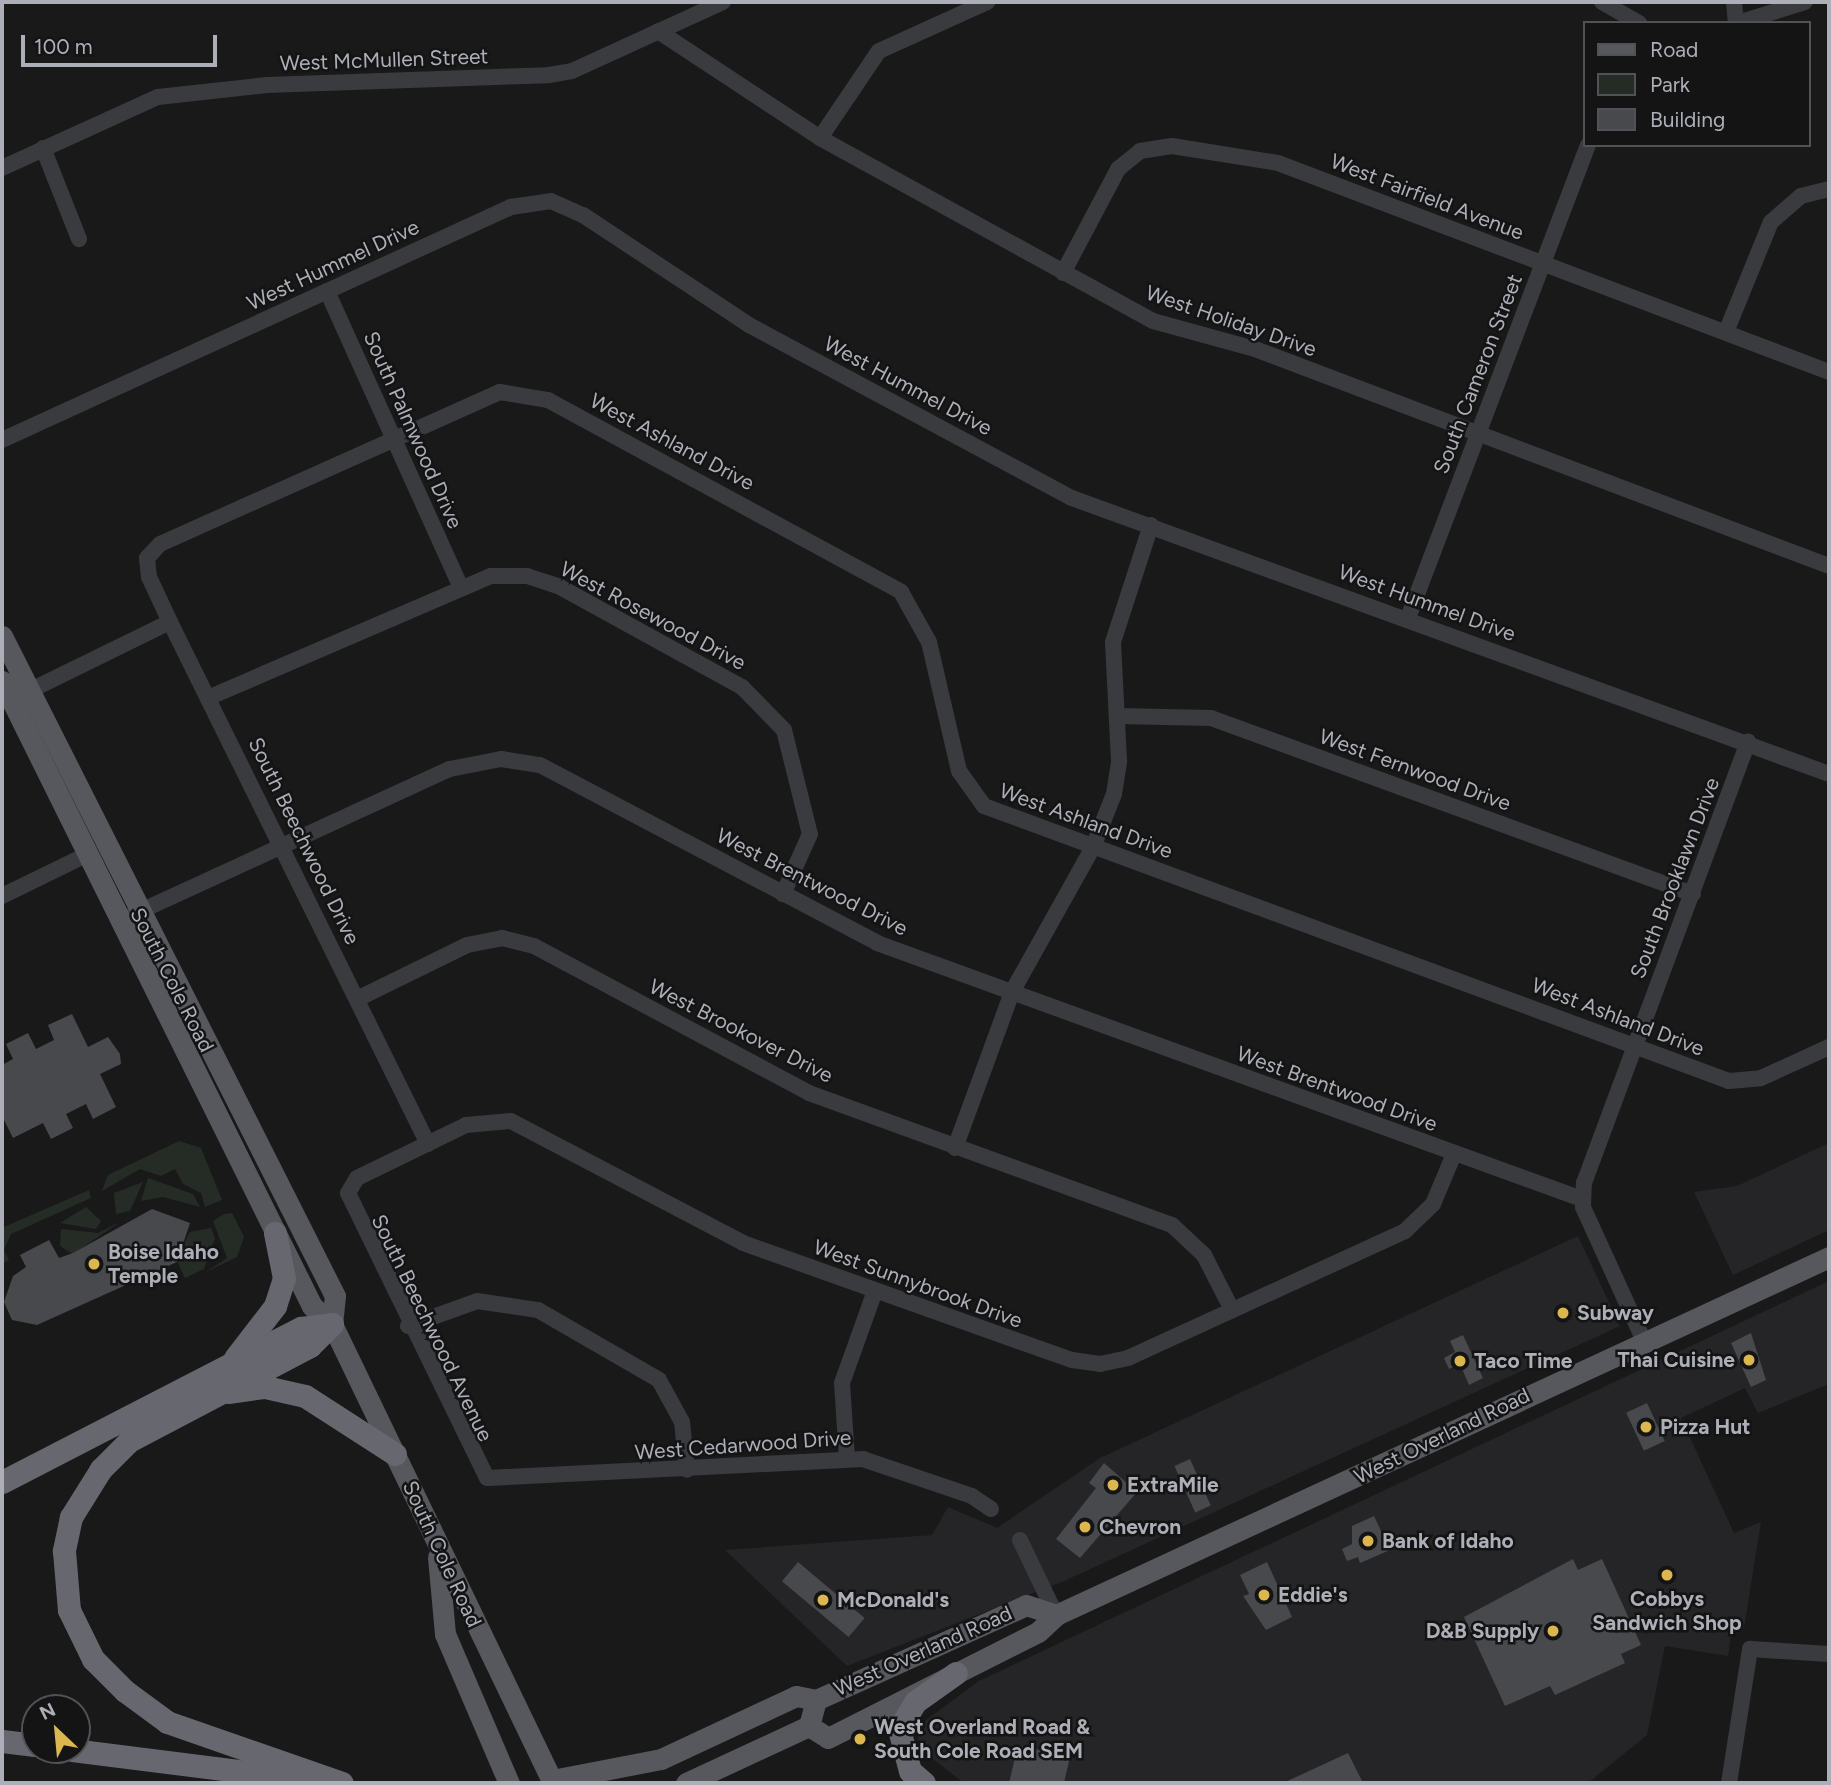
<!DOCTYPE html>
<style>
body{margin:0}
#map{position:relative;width:1831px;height:1785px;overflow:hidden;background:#19191a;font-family:Figtree,sans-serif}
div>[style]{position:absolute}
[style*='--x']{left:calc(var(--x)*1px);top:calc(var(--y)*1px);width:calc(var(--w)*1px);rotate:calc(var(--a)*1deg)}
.built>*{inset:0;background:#252527}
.green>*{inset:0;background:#252c26}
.building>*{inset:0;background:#48494c;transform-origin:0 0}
.minor>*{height:16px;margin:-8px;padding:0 8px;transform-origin:8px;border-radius:8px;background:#3a3b3f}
.major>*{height:21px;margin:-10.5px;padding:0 10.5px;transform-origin:10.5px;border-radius:10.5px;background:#56585d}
.highway>*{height:23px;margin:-11.5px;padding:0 11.5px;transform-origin:11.5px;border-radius:11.5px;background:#67686f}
.dots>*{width:19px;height:19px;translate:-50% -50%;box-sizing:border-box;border:4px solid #141415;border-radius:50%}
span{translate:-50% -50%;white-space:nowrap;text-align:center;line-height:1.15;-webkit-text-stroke:5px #141415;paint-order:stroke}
.street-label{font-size:21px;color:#adafb8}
.poi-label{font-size:21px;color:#adafb8;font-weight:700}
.left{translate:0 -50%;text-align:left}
.right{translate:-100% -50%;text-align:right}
.frame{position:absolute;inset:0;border:4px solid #adafb8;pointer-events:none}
.legend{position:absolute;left:1583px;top:21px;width:228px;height:126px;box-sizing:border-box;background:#141415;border:2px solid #515256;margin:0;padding:9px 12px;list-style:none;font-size:21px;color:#adafb8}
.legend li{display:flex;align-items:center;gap:14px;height:35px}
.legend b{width:35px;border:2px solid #515256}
.north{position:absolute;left:21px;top:1694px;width:70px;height:70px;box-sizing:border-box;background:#141415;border:2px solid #515256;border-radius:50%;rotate:334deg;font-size:19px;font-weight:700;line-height:28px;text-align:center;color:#adafb8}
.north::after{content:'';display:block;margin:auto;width:24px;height:32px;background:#dcb64f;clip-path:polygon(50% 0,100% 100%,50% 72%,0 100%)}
.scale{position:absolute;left:21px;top:35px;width:196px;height:32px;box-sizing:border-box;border:4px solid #adafb8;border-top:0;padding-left:9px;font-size:21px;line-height:24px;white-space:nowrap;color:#adafb8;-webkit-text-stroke:5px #141415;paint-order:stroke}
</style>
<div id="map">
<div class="built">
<i style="clip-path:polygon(1829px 1143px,1829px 1230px,1733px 1275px,1694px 1192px,1737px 1186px)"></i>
<i style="clip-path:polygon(1578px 1236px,1620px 1326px,1064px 1581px,847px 1666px,725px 1550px,932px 1535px,948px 1507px,997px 1528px,1100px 1458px)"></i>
<i style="clip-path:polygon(1829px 1281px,1829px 1384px,1758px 1413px,1745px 1388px,1681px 1418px,1734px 1533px,1761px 1522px,1744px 1628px,1732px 1628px,1728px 1656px,1665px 1646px,1647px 1735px,1588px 1783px,964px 1783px,916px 1746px,922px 1723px,979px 1681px)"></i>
</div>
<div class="green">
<i style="clip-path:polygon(179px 1141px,201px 1148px,222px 1200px,205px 1207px,201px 1193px,183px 1184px,175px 1169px,161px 1176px,140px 1169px,102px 1191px,108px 1175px)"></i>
<i style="clip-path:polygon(148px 1178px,193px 1194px,200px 1207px,163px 1197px,141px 1201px)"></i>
<i style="clip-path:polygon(143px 1182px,130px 1211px,116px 1214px,114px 1193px)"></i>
<i style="clip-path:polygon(89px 1190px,91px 1198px,11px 1234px,4px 1250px,9px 1260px,3px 1263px,4px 1227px)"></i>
<i style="clip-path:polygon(86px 1207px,101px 1221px,96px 1229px,60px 1223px)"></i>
<i style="clip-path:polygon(224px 1214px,232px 1213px,244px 1237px,237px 1257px,206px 1272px,227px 1258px,213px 1221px)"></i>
<i style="clip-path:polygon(120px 1222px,73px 1254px,60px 1246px,61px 1229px,98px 1233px)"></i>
<i style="clip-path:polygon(211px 1228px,215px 1238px,204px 1269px,185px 1278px,177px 1261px,182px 1247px,190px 1232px)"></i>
</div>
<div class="building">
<i style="clip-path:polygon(72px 1014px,88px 1047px,108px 1037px,120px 1054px,121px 1064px,100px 1074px,116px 1107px,93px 1119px,86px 1104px,66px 1114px,73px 1128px,51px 1139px,43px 1123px,13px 1138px,2px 1116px,2px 1065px,13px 1059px,6px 1044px,28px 1033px,36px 1049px,54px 1040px,48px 1025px)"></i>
<i style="clip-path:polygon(152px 1209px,190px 1223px,177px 1262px,37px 1325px,12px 1320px,4px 1302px,13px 1276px,26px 1267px,20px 1255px,49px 1240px,59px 1258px,73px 1253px)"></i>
<i style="clip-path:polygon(1751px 1333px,1766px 1380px,1751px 1387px,1731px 1343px)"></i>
<i style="clip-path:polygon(1463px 1335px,1483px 1378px,1469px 1385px,1460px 1364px,1449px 1369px,1444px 1358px,1455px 1352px,1450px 1341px)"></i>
<i style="left:1647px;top:1403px;width:42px;height:23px;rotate:65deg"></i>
<i style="left:1190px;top:1459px;width:51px;height:17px;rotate:66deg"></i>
<i style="clip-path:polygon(1104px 1463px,1137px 1492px,1080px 1558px,1056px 1539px,1096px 1488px,1089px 1483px)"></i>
<i style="clip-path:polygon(1374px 1516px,1390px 1550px,1360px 1563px,1358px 1557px,1347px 1561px,1342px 1549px,1352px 1544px,1352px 1526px)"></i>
<i style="clip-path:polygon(1573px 1559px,1578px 1570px,1602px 1559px,1641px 1645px,1621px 1654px,1625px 1663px,1555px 1695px,1550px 1686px,1505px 1706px,1464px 1617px)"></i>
<i style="left:798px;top:1562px;width:87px;height:25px;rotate:40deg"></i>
<i style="clip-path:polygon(1267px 1562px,1292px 1617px,1266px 1630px,1243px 1596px,1249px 1594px,1240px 1575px)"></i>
<i style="clip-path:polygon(1018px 1745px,1070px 1757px,1064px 1783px,1009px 1783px)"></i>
<i style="clip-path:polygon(1348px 1753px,1363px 1783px,1283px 1783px)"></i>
</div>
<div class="minor">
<i style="--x:1602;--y:2;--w:43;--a:29.6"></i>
<i style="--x:1734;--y:2;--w:21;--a:85"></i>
<i style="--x:1738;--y:23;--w:70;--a:-17.4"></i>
<i style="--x:658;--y:31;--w:194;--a:33.4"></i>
<i style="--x:820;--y:138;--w:380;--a:28.8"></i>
<i style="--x:1153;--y:321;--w:106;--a:15.4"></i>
<i style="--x:1255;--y:349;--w:614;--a:20.71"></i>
<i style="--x:820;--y:138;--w:105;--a:-55.9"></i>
<i style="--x:879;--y:51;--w:119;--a:-24.4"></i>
<i style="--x:43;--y:148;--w:98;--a:68.4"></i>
<i style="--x:2;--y:168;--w:171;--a:-24.5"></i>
<i style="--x:158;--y:97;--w:110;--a:-6.3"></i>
<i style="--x:267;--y:85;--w:282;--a:-2"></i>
<i style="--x:549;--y:75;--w:23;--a:-10"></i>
<i style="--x:572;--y:71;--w:166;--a:-24.6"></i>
<i style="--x:1063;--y:273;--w:118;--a:-62.1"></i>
<i style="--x:1118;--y:169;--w:28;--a:-39"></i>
<i style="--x:1140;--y:151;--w:32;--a:-9"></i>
<i style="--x:1172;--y:146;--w:107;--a:9.1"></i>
<i style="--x:1278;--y:163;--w:589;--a:20.77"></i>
<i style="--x:327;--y:291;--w:324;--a:65.7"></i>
<i style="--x:1726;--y:332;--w:119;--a:-67.8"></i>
<i style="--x:1771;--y:222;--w:40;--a:-41"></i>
<i style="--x:1801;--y:196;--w:29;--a:-14"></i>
<i style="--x:2;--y:440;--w:560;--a:-24.6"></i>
<i style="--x:511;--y:207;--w:40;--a:-8.5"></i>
<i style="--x:551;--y:201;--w:35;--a:24"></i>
<i style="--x:583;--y:215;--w:199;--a:33.5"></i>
<i style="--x:749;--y:325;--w:366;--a:28.2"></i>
<i style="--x:1072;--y:498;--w:806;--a:20.03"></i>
<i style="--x:1408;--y:618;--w:506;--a:-69.17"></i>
<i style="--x:29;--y:691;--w:157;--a:-26.1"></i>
<i style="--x:210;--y:697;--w:306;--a:-23.3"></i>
<i style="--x:491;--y:576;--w:36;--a:0"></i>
<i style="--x:527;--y:576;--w:35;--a:18"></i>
<i style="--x:560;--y:587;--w:208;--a:28.8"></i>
<i style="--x:742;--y:687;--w:60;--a:45.7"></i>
<i style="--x:784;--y:730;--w:107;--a:76"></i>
<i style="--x:810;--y:834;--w:66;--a:114.2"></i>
<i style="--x:1117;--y:716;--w:94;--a:1.2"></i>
<i style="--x:1211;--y:718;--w:513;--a:20.06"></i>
<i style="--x:2;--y:896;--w:96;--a:-26"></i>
<i style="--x:132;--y:915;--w:350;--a:-24.7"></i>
<i style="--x:450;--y:769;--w:52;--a:-11.1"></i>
<i style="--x:501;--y:759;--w:39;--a:9"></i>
<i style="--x:540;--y:765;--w:381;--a:27.8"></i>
<i style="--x:877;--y:943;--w:750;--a:19.96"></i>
<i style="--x:359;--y:998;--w:120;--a:-26.1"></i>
<i style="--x:467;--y:945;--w:36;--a:-11"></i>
<i style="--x:502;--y:938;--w:33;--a:14"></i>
<i style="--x:534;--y:946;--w:312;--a:28.1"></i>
<i style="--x:809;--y:1093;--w:386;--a:20"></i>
<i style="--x:1172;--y:1225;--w:44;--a:43.2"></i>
<i style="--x:1204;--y:1255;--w:62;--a:63"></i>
<i style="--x:428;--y:1144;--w:582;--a:-116.3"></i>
<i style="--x:170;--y:622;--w:50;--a:-115"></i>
<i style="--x:149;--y:577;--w:19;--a:-96"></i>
<i style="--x:147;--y:558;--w:19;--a:-47"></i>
<i style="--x:160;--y:544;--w:372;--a:-24.1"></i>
<i style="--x:500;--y:392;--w:49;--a:9.5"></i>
<i style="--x:548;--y:400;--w:402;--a:28.5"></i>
<i style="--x:901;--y:592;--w:57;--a:60.8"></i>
<i style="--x:929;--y:642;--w:132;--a:76.9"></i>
<i style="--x:959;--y:771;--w:43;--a:54.5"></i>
<i style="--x:984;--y:806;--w:794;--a:20.26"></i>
<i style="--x:1729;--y:1081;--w:32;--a:-5"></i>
<i style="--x:1761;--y:1078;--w:75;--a:-24.5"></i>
<i style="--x:955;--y:1148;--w:166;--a:-69.9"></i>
<i style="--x:1012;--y:992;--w:166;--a:-60.8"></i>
<i style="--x:1093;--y:847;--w:57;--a:-68.4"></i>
<i style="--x:1114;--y:794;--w:33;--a:-81"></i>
<i style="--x:1119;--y:761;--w:119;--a:-92.9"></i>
<i style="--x:1113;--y:642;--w:123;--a:-72"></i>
<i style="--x:408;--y:1326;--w:73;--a:-19.9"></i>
<i style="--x:477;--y:1301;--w:62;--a:8.4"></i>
<i style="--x:538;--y:1310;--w:140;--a:30"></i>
<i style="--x:659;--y:1380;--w:48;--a:61.3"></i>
<i style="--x:682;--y:1422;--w:48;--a:84.1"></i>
<i style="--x:1644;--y:1341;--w:147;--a:-114.5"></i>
<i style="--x:1583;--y:1207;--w:24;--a:-88"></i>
<i style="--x:1584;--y:1183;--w:471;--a:-69.6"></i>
<i style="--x:847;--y:1458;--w:75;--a:-93.8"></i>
<i style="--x:842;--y:1383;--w:98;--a:-70.3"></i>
<i style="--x:991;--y:1509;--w:23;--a:-146"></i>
<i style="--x:972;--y:1496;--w:115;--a:-161.3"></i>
<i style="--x:863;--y:1459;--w:376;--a:177.1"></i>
<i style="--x:487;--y:1478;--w:317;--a:-116"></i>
<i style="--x:348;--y:1193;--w:17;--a:-59"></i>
<i style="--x:357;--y:1178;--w:121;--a:-25.9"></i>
<i style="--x:466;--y:1125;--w:45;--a:-5.1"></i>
<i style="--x:511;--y:1121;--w:262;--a:27.7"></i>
<i style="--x:743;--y:1243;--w:349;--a:19.6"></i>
<i style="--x:1072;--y:1360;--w:28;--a:8"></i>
<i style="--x:1100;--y:1364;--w:29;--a:-12"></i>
<i style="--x:1128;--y:1358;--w:305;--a:-24.6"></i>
<i style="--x:1405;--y:1231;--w:39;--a:-44"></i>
<i style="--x:1433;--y:1204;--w:54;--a:-67.2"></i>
<i style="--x:1020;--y:1540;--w:83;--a:64.4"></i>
<i style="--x:1729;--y:1783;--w:136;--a:-81.1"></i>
<i style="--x:1750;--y:1649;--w:79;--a:3.6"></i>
</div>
<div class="major">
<i style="--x:2;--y:636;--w:739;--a:63.23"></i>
<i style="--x:335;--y:1296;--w:28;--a:96"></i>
<i style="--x:2;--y:681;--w:698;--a:63.62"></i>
<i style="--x:312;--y:1306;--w:27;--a:42"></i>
<i style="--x:332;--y:1324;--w:509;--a:64.29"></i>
<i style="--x:438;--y:1557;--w:77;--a:84.8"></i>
<i style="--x:445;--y:1634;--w:162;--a:66.8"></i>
<i style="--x:809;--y:1726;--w:22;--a:32"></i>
<i style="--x:828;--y:1738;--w:235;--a:-26.8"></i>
<i style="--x:1038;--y:1632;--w:25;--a:-43"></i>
<i style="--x:1056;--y:1615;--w:852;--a:-24.85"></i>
<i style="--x:552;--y:1780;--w:111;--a:-10.9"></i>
<i style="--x:661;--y:1759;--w:149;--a:-25"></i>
<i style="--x:796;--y:1696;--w:20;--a:11"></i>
<i style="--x:686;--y:1783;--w:136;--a:-24.9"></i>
<i style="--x:809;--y:1726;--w:27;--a:-75"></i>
<i style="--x:816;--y:1700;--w:230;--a:-24.3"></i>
<i style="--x:1026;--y:1605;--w:32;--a:18"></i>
</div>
<div class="highway">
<i style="--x:332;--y:1324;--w:31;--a:135"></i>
<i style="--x:310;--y:1346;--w:204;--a:152.3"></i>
<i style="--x:129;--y:1441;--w:40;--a:135"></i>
<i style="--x:101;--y:1469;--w:57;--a:122"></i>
<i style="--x:71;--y:1517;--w:35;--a:102"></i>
<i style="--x:64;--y:1551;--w:59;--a:85.2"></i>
<i style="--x:69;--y:1610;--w:55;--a:63.9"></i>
<i style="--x:93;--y:1659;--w:45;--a:45"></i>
<i style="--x:125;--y:1691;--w:52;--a:36.4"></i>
<i style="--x:167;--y:1722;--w:185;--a:19.2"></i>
<i style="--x:235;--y:1358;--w:66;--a:-52.4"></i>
<i style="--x:275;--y:1306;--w:29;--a:-72"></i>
<i style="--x:284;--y:1278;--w:46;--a:-101.3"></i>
<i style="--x:228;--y:1392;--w:37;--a:-8"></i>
<i style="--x:265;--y:1387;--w:41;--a:12.7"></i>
<i style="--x:305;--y:1396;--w:107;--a:32.8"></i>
<i style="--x:2;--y:1482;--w:336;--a:-27.3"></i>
<i style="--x:301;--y:1328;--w:31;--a:-7"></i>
<i style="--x:2;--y:1741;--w:33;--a:7"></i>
<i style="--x:72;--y:1750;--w:224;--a:7.2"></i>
<i style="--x:924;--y:1783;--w:18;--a:-139"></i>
<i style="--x:910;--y:1771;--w:43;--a:-104.7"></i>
<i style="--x:899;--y:1729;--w:31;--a:-59"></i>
<i style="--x:915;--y:1702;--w:50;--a:-35.3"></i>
</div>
<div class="dots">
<i style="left:94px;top:1264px;background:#dcb64f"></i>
<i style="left:1563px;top:1313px;background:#dcb64f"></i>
<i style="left:1749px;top:1360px;background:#dcb64f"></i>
<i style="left:1460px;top:1361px;background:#dcb64f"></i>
<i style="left:1646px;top:1427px;background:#dcb64f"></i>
<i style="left:1113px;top:1485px;background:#dcb64f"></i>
<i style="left:1085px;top:1527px;background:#dcb64f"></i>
<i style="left:1368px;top:1541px;background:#dcb64f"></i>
<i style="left:1667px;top:1575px;background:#dcb64f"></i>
<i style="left:1264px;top:1595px;background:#dcb64f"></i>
<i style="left:823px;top:1600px;background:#dcb64f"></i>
<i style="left:1553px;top:1631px;background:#dcb64f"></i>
<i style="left:860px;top:1739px;background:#dcb64f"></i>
</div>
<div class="street-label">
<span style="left:384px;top:60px;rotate:-2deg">West McMullen Street</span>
<span style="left:1427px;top:197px;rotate:21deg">West Fairfield Avenue</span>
<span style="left:333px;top:265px;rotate:-25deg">West Hummel Drive</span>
<span style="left:1231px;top:321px;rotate:19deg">West Holiday Drive</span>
<span style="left:1478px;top:374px;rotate:-69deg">South Cameron Street</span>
<span style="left:908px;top:386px;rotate:28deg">West Hummel Drive</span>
<span style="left:413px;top:430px;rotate:66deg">South Palmwood Drive</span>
<span style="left:672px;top:442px;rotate:28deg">West Ashland Drive</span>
<span style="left:1427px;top:603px;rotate:20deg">West Hummel Drive</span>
<span style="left:653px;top:616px;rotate:28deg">West Rosewood Drive</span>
<span style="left:1415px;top:770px;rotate:20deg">West Fernwood Drive</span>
<span style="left:1086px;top:821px;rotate:20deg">West Ashland Drive</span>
<span style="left:304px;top:841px;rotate:64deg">South Beechwood Drive</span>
<span style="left:1675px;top:878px;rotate:-69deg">South Brooklawn Drive</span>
<span style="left:812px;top:882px;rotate:27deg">West Brentwood Drive</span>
<span style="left:172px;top:980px;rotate:63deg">South Cole Road</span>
<span style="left:1618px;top:1017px;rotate:21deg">West Ashland Drive</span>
<span style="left:741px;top:1031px;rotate:27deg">West Brookover Drive</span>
<span style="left:1337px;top:1089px;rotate:20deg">West Brentwood Drive</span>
<span style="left:918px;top:1284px;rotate:20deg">West Sunnybrook Drive</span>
<span style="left:432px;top:1328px;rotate:64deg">South Beechwood Avenue</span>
<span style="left:1442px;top:1436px;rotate:-26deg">West Overland Road</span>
<span style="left:743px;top:1445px;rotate:-4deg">West Cedarwood Drive</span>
<span style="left:442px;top:1554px;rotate:65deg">South Cole Road</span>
<span style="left:923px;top:1651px;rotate:-24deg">West Overland Road</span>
</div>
<div class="poi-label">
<span class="left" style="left:108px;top:1264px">Boise Idaho<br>Temple</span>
<span class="left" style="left:1577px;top:1313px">Subway</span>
<span class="right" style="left:1735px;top:1360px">Thai Cuisine</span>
<span class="left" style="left:1474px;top:1361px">Taco Time</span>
<span class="left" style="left:1660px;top:1427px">Pizza Hut</span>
<span class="left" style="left:1127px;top:1485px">ExtraMile</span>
<span class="left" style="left:1099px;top:1527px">Chevron</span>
<span class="left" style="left:1382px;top:1541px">Bank of Idaho</span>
<span class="left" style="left:1278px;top:1595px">Eddie's</span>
<span style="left:1667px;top:1611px">Cobbys<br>Sandwich Shop</span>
<span class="left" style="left:837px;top:1600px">McDonald's</span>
<span class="right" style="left:1539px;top:1631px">D&amp;B Supply</span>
<span class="left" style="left:874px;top:1739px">West Overland Road &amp;<br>South Cole Road SEM</span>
</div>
<div class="frame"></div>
<ul class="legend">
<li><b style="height:9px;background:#56585d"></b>Road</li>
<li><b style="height:19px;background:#252c26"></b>Park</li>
<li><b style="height:19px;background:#48494c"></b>Building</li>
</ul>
<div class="north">N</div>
<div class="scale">100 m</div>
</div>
